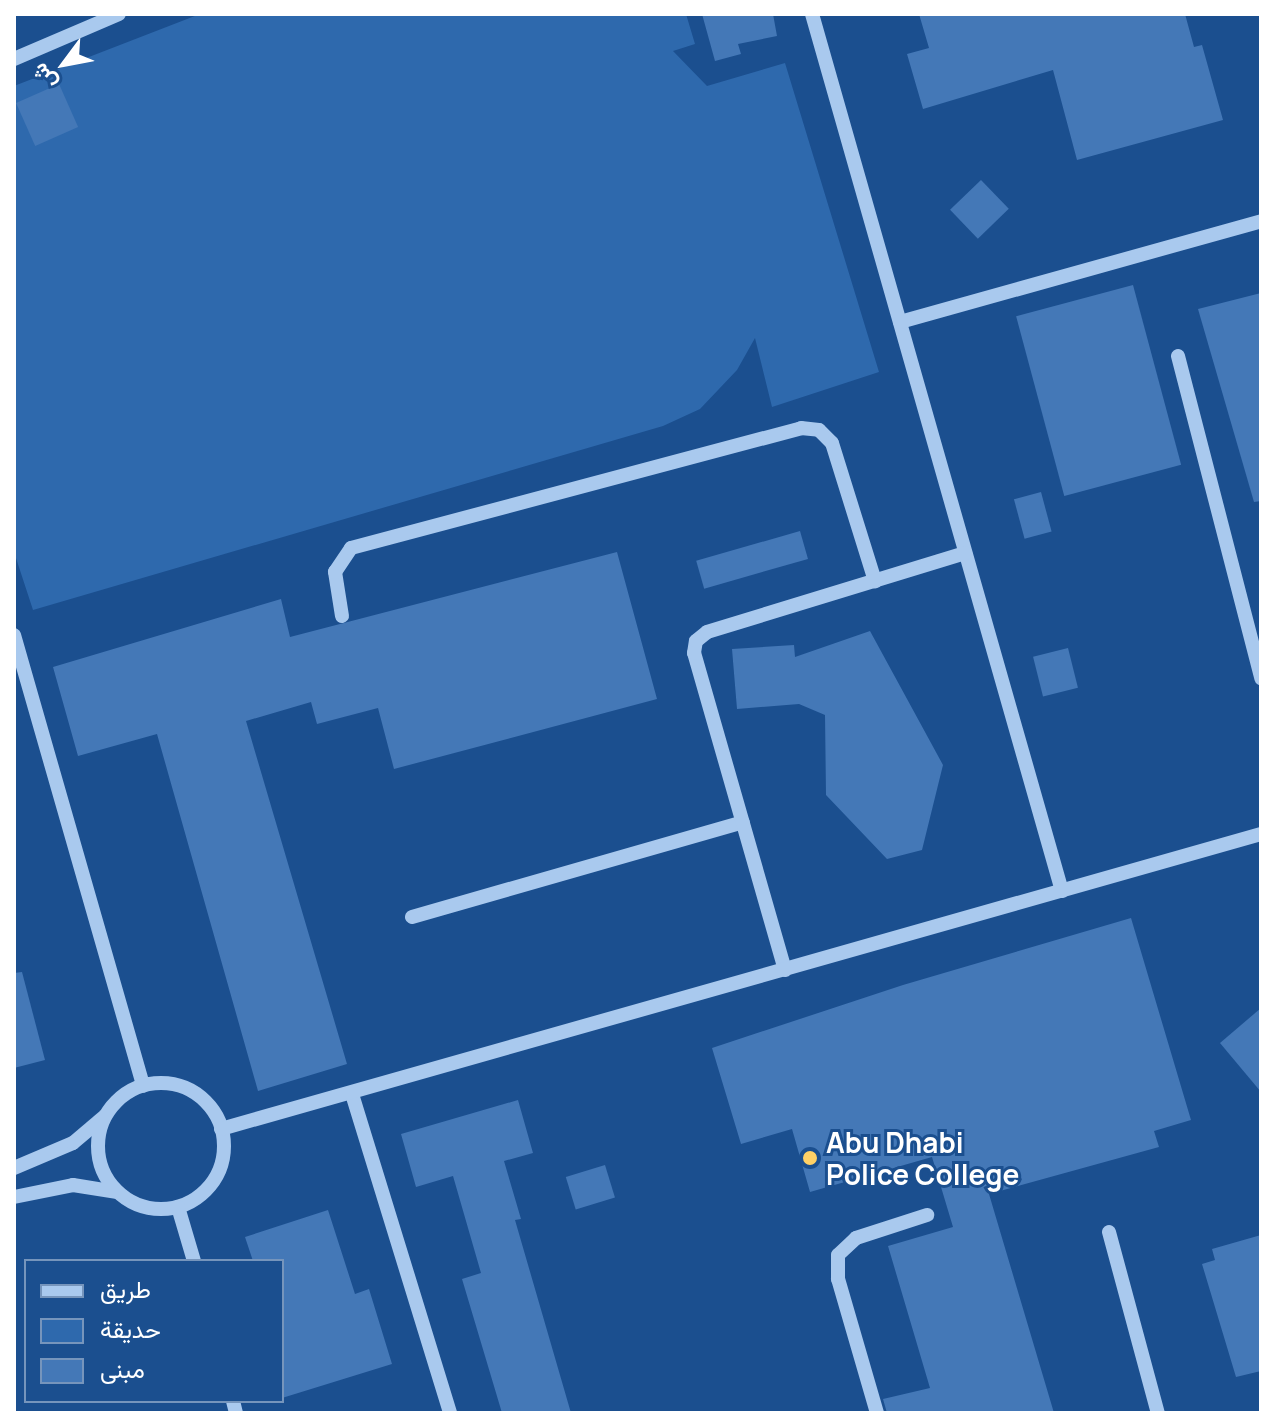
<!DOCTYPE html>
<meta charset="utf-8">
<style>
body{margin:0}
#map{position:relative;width:1275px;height:1427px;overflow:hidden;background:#1b4f8f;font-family:Manrope,Vazirmatn,sans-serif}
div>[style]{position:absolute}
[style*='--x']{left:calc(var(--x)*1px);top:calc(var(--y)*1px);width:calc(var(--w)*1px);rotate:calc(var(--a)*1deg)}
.green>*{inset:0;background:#2e69ad}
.building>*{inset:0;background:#4478b7;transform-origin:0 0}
.minor>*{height:14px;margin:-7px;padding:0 7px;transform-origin:7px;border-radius:7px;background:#a9c9ee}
.minor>.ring{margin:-7px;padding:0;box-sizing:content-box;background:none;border:14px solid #a9c9ee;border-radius:50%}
.dots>*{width:22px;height:22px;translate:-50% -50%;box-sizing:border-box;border:4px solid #1b4f8f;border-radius:50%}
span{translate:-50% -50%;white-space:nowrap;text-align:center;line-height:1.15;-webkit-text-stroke:6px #1b4f8f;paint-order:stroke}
.poi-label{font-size:28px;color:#fff;font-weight:700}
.left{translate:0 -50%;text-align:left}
.frame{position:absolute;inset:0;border:16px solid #fff;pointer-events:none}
.legend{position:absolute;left:24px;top:1259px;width:260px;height:144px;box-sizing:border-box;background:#1b4f8f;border:2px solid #7695bc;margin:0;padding:10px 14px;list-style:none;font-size:24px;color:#fff}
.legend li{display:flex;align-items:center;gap:16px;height:40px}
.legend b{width:40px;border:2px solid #7695bc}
.north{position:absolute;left:24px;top:24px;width:80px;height:80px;-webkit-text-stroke:6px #1b4f8f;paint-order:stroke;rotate:238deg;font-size:22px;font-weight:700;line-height:32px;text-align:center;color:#fff}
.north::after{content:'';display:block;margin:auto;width:28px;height:36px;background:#fff;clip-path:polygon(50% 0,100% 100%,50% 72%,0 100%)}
</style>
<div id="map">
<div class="green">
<i style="clip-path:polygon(200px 14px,686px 14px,695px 44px,673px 51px,707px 86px,785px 63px,879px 372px,772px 407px,755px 338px,737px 370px,700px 409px,663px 426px,33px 610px,14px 552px,14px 86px)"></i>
</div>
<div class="building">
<i style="clip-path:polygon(702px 14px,773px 14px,777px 36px,738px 44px,741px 54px,715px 61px)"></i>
<i style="clip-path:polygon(919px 14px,1185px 14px,1194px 47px,1202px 45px,1223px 120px,1077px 160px,1053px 70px,923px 109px,907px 54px,929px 48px)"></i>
<i style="left:59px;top:84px;width:47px;height:47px;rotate:66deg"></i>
<i style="left:981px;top:180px;width:40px;height:43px;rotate:46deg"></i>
<i style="left:1133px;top:285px;width:186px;height:121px;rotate:75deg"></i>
<i style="clip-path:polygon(1261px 293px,1261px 501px,1254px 502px,1198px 309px)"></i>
<i style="left:1041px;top:492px;width:41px;height:28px;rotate:75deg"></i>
<i style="left:800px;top:531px;width:29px;height:108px;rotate:74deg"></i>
<i style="clip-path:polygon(617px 552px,657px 699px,394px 769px,378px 708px,317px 724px,311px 702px,246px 721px,347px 1064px,258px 1091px,157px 734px,78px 756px,53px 667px,281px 599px,290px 637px)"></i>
<i style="clip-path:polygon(870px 631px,943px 765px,922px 850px,887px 859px,826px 795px,825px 715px,799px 704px,737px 709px,732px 649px,794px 645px,795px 657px)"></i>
<i style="left:1068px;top:648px;width:41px;height:36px;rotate:76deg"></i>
<i style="clip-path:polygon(1131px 918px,1191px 1120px,1154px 1131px,1159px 1147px,989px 1194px,1054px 1413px,887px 1413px,883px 1399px,930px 1388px,888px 1246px,953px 1227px,932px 1157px,810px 1192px,792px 1129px,741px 1144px,712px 1048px,903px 985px)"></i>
<i style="clip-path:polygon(22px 972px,45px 1060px,14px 1068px,14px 973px)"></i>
<i style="clip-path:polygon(1261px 1008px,1261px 1092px,1220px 1043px)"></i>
<i style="clip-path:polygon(518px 1100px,533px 1153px,504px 1161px,521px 1219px,515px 1220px,571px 1413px,502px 1413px,462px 1279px,481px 1273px,453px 1176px,416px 1187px,401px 1134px)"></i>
<i style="left:605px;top:1165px;width:34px;height:41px;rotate:73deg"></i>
<i style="clip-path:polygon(328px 1210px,355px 1294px,369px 1289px,392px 1364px,282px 1398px,282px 1261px,253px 1261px,245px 1237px)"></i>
<i style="clip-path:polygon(1261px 1235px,1261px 1371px,1236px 1377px,1202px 1264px,1215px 1260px,1212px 1249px)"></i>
</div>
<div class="minor">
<i style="--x:812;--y:14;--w:912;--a:74.09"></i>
<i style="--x:14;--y:59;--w:114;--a:-23.2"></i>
<i style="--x:900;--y:322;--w:375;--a:-15.6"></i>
<i style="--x:1178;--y:356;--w:333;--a:75.5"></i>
<i style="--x:342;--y:616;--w:45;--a:-99"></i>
<i style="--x:335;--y:572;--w:29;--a:-56"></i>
<i style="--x:351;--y:548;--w:466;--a:-14.9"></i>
<i style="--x:801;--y:428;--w:18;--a:6"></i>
<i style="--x:819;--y:430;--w:18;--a:45"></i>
<i style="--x:832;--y:443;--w:145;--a:72.7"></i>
<i style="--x:14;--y:635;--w:469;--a:74"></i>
<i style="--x:412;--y:917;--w:344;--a:-16"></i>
<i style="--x:785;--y:970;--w:330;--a:-106"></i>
<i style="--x:694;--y:653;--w:12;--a:-81"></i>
<i style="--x:696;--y:641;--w:14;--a:-39"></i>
<i style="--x:707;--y:632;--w:270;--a:-17"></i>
<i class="ring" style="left:98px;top:1083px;width:112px;height:112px"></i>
<i style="--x:352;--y:1094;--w:334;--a:72.9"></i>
<i style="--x:221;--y:1129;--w:1081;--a:-15.84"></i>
<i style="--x:14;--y:1168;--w:64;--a:-23"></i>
<i style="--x:73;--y:1143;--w:42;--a:-40.2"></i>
<i style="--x:14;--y:1197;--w:60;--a:-11.5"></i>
<i style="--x:73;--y:1185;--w:45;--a:9"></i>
<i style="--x:178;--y:1207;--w:56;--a:73.5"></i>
<i style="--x:1109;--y:1232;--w:188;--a:74.9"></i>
<i style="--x:233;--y:1401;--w:12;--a:76"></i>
<i style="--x:877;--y:1413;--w:140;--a:-106.2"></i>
<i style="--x:838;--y:1279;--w:24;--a:-90"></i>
<i style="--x:838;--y:1255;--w:25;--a:-43"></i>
<i style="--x:856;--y:1238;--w:75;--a:-17.9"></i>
</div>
<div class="dots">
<i style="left:810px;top:1158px;background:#ffd166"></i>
</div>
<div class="poi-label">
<span class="left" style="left:826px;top:1158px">Abu Dhabi<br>Police College</span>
</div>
<div class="frame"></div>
<ul class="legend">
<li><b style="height:10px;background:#a9c9ee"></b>طريق</li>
<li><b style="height:22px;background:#2e69ad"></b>حديقة</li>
<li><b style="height:22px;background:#4478b7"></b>مبنى</li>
</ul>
<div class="north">ش</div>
</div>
